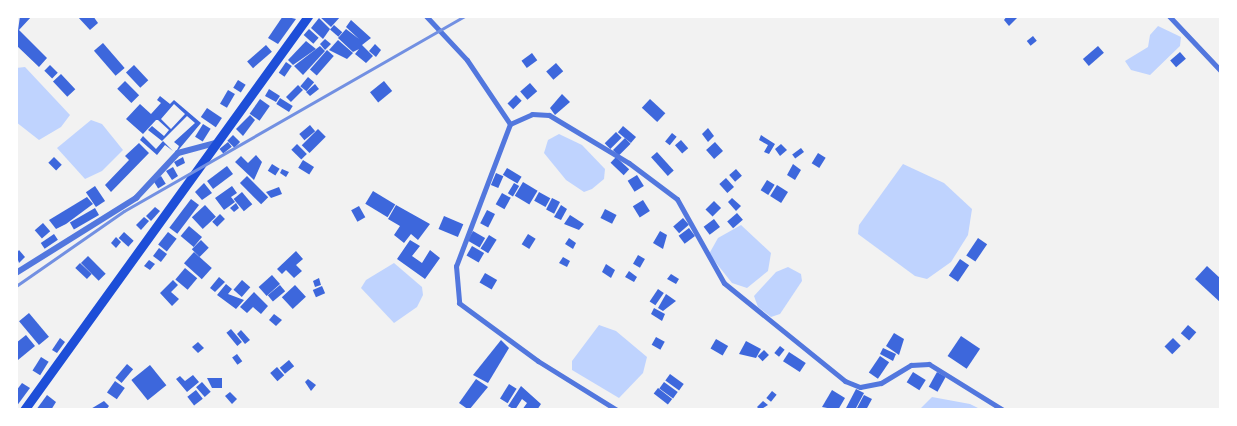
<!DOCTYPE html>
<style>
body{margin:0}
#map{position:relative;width:1237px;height:426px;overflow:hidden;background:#f2f2f2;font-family:Montserrat,sans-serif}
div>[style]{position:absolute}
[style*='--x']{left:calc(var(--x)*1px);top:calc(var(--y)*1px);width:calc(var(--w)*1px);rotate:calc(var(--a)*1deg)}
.water>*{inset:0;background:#bfd3fe}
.building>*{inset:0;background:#3d67dc;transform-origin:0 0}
.minor>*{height:5px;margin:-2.5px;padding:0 2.5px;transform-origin:2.5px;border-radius:2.5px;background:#5277de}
.tertiary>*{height:6px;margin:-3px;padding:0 3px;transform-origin:3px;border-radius:3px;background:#5277de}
.trunk>*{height:9px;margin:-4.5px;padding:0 4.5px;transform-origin:4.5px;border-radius:4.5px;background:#1d4ed8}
.rail>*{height:3px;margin:-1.5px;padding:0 1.5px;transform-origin:1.5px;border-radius:1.5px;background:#7290e2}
span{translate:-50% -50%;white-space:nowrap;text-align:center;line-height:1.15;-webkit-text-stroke:4px #fff;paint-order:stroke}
.frame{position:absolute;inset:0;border:18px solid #fff;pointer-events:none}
</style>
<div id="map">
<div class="water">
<i style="clip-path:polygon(1158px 26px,1181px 37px,1180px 46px,1150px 75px,1131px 70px,1125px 61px,1148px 47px,1150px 35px)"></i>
<i style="clip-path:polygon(25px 67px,70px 115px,61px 127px,39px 140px,16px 122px,16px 68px)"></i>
<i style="clip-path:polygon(91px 120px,102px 124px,123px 150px,102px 171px,85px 179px,57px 148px)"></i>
<i style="clip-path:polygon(559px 134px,582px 145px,605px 169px,604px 179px,592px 189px,584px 192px,566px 180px,544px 153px,548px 140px)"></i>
<i style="clip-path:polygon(903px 164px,944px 183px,972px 209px,968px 235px,951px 262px,927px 279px,915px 276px,858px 234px,859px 225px)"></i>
<i style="clip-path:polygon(741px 225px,771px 253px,768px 271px,747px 288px,732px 283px,709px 254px,718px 238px)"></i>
<i style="clip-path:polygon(394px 263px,422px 287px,423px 295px,417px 307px,394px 323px,361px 288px,366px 280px)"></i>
<i style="clip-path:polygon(788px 267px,801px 274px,802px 281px,780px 314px,771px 317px,758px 307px,754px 296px,776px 272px)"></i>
<i style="clip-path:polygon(599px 325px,616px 331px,647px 357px,643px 373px,619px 398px,572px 370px,572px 361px)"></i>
<i style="clip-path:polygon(932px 397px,970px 404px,982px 410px,919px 410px)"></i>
</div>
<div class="building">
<i style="clip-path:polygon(20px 16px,32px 16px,19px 30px,47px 58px,39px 67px,16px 45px)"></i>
<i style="clip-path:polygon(77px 16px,93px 16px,98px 23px,90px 30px)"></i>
<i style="clip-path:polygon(283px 16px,296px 19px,278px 44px,268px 38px)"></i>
<i style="clip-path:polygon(319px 16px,341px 16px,331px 27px)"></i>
<i style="clip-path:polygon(1007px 16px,1019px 16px,1009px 26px,1004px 20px)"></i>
<i style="clip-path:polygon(319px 18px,330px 29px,323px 39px,311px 28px)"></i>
<i style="clip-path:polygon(351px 20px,371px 38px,362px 45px,373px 56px,366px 63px,355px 54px,359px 49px,353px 52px,338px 38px,346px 29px,359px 39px,346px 27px)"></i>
<i style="left:334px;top:25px;width:11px;height:6px;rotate:41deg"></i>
<i style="left:309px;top:29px;width:13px;height:8px;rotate:42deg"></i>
<i style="left:1033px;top:36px;width:6px;height:8px;rotate:51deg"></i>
<i style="clip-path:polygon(325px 39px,331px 44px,325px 50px,320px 44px)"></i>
<i style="clip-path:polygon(338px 40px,353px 53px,347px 59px,329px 50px)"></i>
<i style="clip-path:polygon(306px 41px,316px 49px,293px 65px,288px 60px)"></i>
<i style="left:103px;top:43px;width:33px;height:12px;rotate:49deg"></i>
<i style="clip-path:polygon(375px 44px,381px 50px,376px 57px,369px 51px)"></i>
<i style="left:266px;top:45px;width:9px;height:25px;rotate:49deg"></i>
<i style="clip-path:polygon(320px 46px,325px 51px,303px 75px,294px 66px)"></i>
<i style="left:1098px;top:46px;width:9px;height:20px;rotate:49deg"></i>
<i style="left:327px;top:50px;width:9px;height:26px;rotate:41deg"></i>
<i style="left:1180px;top:52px;width:9px;height:13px;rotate:49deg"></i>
<i style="left:532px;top:53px;width:9px;height:13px;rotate:54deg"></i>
<i style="left:286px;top:62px;width:7px;height:13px;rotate:34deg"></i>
<i style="left:556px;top:63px;width:11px;height:13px;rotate:49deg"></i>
<i style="left:50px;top:65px;width:11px;height:8px;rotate:45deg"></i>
<i style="left:134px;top:65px;width:21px;height:11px;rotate:47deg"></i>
<i style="left:61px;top:74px;width:21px;height:11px;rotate:47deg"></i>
<i style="left:308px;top:77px;width:8px;height:12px;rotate:40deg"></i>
<i style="left:238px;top:80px;width:9px;height:9px;rotate:32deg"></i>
<i style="left:125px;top:81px;width:20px;height:11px;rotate:45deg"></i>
<i style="left:384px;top:81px;width:13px;height:18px;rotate:51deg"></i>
<i style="left:530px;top:83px;width:11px;height:13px;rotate:49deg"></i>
<i style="clip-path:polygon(315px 84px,319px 89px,310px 96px,306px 92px)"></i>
<i style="left:298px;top:85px;width:7px;height:17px;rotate:45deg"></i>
<i style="clip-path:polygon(269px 89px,280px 96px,276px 102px,265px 96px)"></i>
<i style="left:228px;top:90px;width:8px;height:16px;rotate:30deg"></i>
<i style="clip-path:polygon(562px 94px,570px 102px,555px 115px,550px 108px)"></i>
<i style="left:516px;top:95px;width:8px;height:12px;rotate:45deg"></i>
<i style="clip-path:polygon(evenodd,160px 96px,170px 104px,174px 100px,201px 123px,175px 154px,179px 146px,174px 142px,195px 123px,187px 116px,162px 141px,148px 130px,152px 126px,164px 136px,169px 130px,158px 120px,156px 120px,143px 134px,126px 119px,140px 104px,151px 114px,161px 103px,157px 100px,160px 96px,174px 104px,185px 114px,171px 129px,161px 119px,174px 104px)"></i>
<i style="left:280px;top:98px;width:15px;height:7px;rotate:32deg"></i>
<i style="left:260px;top:99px;width:12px;height:18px;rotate:35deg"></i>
<i style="left:650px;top:99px;width:21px;height:12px;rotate:43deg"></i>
<i style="left:207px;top:108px;width:18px;height:11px;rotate:34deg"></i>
<i style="clip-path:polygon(250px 115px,255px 120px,243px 136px,236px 129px)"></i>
<i style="left:203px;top:124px;width:9px;height:15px;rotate:32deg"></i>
<i style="left:310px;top:125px;width:8px;height:14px;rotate:50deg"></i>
<i style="left:623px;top:126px;width:17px;height:8px;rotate:40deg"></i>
<i style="clip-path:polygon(708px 128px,714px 136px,708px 142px,702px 134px)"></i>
<i style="left:318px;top:129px;width:11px;height:23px;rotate:45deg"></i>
<i style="left:616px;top:132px;width:8px;height:16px;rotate:45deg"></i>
<i style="left:672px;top:133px;width:6px;height:11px;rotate:39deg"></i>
<i style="left:233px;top:135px;width:10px;height:8px;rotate:45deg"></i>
<i style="clip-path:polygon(761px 135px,775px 144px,769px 154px,764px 152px,768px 145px,759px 140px)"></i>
<i style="clip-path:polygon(143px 136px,156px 149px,163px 141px,173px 151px,165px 145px,157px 155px,140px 140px)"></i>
<i style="left:625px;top:138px;width:8px;height:17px;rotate:45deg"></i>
<i style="left:681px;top:140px;width:11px;height:8px;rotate:49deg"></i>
<i style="left:228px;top:142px;width:6px;height:11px;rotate:51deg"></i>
<i style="left:715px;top:142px;width:12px;height:12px;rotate:48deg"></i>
<i style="clip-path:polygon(139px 143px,149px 153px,111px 192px,105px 185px,129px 160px,125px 156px)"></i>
<i style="left:297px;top:144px;width:14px;height:8px;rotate:45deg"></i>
<i style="clip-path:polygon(781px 144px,787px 150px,780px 156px,775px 149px)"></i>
<i style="left:801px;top:148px;width:5px;height:11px;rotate:53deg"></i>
<i style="left:657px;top:152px;width:25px;height:8px;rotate:48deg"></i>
<i style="left:818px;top:153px;width:9px;height:12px;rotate:32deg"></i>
<i style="clip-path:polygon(256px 155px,262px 162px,254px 180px,235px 162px,241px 156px,248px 163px)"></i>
<i style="left:54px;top:157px;width:11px;height:8px;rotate:45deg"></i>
<i style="clip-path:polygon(183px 157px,185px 163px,177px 167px,174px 162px)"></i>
<i style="left:616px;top:157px;width:18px;height:8px;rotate:43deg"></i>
<i style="left:303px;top:160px;width:13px;height:9px;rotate:32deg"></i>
<i style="left:272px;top:164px;width:9px;height:8px;rotate:32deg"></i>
<i style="clip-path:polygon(793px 164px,801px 170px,795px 180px,787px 175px)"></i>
<i style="left:227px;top:166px;width:10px;height:25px;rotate:53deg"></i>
<i style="clip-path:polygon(173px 167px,178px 176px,172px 180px,166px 171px)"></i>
<i style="left:507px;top:168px;width:17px;height:8px;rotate:31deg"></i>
<i style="clip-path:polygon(282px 169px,289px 172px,286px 177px,280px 173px)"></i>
<i style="left:736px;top:169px;width:9px;height:9px;rotate:49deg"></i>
<i style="left:496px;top:173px;width:8px;height:13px;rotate:23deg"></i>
<i style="left:637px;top:175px;width:13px;height:11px;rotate:58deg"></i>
<i style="left:161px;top:176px;width:9px;height:9px;rotate:58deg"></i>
<i style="left:247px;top:176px;width:30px;height:10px;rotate:45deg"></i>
<i style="left:726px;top:178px;width:12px;height:9px;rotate:48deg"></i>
<i style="left:767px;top:180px;width:9px;height:12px;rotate:32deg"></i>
<i style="left:523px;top:182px;width:17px;height:16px;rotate:31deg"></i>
<i style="clip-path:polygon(204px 183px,212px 193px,202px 200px,195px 192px)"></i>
<i style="left:514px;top:183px;width:6px;height:12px;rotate:31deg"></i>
<i style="left:777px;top:185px;width:13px;height:13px;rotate:32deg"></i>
<i style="left:95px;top:186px;width:18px;height:11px;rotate:56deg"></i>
<i style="clip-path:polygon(232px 186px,237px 193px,231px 197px,235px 202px,224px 210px,215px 198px)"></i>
<i style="clip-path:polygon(279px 187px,282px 194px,271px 198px,266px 192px)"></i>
<i style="left:373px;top:191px;width:26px;height:15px;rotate:31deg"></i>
<i style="left:242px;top:192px;width:16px;height:11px;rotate:50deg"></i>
<i style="left:539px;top:192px;width:13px;height:10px;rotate:29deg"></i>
<i style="left:502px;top:193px;width:10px;height:13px;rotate:29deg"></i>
<i style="clip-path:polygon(87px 197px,93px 204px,66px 224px,56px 229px,49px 220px)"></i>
<i style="left:552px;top:198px;width:9px;height:13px;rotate:27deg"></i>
<i style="clip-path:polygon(732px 198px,741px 206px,736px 211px,728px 202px)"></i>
<i style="left:191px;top:199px;width:10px;height:36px;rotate:37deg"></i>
<i style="left:643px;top:200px;width:13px;height:12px;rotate:58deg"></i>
<i style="left:714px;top:201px;width:10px;height:12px;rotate:45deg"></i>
<i style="clip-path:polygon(236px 203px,239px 208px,234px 212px,230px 208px)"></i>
<i style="left:205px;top:205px;width:16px;height:18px;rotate:47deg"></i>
<i style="clip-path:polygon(396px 205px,430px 224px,418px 240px,411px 234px,404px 243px,394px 235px,400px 226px,388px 219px)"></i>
<i style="clip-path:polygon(561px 205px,567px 209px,561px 220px,554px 217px)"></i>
<i style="left:359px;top:206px;width:13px;height:9px;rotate:61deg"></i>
<i style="clip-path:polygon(155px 207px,160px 211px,151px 221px,146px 216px)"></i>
<i style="left:95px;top:208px;width:8px;height:29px;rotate:60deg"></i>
<i style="left:605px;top:209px;width:13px;height:10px;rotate:27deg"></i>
<i style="left:487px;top:210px;width:9px;height:15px;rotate:27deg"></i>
<i style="left:737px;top:213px;width:9px;height:13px;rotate:49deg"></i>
<i style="left:220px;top:214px;width:7px;height:11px;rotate:45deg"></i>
<i style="clip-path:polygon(570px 215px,584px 224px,579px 230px,564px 224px)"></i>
<i style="left:444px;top:216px;width:21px;height:14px;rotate:23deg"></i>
<i style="clip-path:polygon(144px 217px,149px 221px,141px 230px,136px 225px)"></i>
<i style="left:683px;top:218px;width:9px;height:13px;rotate:49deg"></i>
<i style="left:714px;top:219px;width:10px;height:13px;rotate:53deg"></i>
<i style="left:43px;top:223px;width:11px;height:11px;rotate:49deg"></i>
<i style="left:189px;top:226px;width:17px;height:13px;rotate:40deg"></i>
<i style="left:689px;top:228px;width:10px;height:13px;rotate:53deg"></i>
<i style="left:473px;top:231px;width:14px;height:11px;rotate:30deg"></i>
<i style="clip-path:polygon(660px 231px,667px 235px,663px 249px,653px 243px)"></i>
<i style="left:124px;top:232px;width:13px;height:8px;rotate:42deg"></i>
<i style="left:168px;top:232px;width:11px;height:16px;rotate:38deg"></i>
<i style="left:54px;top:234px;width:7px;height:16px;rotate:56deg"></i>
<i style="left:528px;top:234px;width:9px;height:12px;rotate:32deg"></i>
<i style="left:489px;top:235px;width:9px;height:16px;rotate:32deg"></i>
<i style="clip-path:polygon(116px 237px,121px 242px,116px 248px,111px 243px)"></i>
<i style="clip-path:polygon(569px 238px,576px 243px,573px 249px,565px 244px)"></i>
<i style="left:978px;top:238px;width:11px;height:21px;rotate:34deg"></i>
<i style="left:201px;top:240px;width:11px;height:13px;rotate:45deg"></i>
<i style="clip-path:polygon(410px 240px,420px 246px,412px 256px,422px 263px,430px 250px,440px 258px,425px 279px,397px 259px)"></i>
<i style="left:472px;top:246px;width:14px;height:11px;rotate:30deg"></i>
<i style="left:159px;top:248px;width:10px;height:10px;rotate:37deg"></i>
<i style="clip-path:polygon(19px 250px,25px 257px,19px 263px,16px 254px)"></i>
<i style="clip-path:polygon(296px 251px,303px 259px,296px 265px,302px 271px,294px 278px,286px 270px,282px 274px,277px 269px)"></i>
<i style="left:194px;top:252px;width:24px;height:15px;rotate:42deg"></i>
<i style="left:638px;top:255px;width:8px;height:10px;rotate:30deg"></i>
<i style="left:88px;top:256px;width:25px;height:10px;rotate:45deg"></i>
<i style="clip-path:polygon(563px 257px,570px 261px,567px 267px,559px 263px)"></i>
<i style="left:960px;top:259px;width:11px;height:20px;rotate:34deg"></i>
<i style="clip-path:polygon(149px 260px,155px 264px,150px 270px,144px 266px)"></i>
<i style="left:80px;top:263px;width:16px;height:7px;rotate:43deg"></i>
<i style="clip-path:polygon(606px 264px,615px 270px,611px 278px,602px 272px)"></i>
<i style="clip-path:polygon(1207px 266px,1221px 279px,1221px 303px,1195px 279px)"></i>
<i style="left:185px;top:268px;width:16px;height:15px;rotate:40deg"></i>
<i style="clip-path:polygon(629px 271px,637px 277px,634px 282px,625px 277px)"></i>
<i style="left:485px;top:273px;width:14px;height:11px;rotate:30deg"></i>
<i style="clip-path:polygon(671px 274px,679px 279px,676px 284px,667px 279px)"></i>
<i style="left:272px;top:275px;width:12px;height:18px;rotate:48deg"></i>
<i style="clip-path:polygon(219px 277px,225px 282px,215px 292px,210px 288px)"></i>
<i style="clip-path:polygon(319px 278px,321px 285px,315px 287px,313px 281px)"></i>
<i style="clip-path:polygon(173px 280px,178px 285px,171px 292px,179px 299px,172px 306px,160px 293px)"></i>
<i style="left:242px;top:280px;width:11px;height:13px;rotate:41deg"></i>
<i style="clip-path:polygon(226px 284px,232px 289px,228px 294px,244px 300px,236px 309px,217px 295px)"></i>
<i style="left:280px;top:285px;width:8px;height:16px;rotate:50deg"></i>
<i style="left:295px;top:285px;width:16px;height:18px;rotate:47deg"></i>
<i style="left:322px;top:286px;width:8px;height:10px;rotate:67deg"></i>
<i style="left:658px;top:289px;width:7px;height:15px;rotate:34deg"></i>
<i style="clip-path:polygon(254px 292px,268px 306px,261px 314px,253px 307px,247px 313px,240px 307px)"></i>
<i style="clip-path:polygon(666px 294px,676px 301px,663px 311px,658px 308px)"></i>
<i style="clip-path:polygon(654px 308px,665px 314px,662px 321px,651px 314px)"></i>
<i style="left:29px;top:313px;width:31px;height:13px;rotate:50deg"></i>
<i style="clip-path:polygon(274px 314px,282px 320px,276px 326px,269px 320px)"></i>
<i style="left:1188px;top:325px;width:11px;height:11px;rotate:41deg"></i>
<i style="left:231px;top:329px;width:17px;height:6px;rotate:50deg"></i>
<i style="clip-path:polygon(241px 330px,250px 340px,245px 344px,237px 334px)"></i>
<i style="clip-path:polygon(894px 333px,904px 339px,899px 355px,886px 346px)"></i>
<i style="clip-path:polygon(26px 335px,35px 346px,18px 360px,16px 343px)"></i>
<i style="left:961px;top:336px;width:23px;height:24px;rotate:34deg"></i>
<i style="left:656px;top:337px;width:10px;height:9px;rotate:29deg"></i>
<i style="clip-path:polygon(60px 338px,65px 342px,57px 353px,52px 350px)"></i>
<i style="left:1173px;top:338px;width:11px;height:12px;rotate:45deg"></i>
<i style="left:716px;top:339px;width:14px;height:11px;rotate:30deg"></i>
<i style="clip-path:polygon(501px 340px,509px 348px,488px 383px,473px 375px)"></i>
<i style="clip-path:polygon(746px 341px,761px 349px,756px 358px,739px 354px)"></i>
<i style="clip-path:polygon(198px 342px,204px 348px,198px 353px,192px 347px)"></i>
<i style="left:780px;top:346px;width:6px;height:9px;rotate:39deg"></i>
<i style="clip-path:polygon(883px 348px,896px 354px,893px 361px,880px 354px)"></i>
<i style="left:764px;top:350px;width:7px;height:9px;rotate:45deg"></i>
<i style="left:789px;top:352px;width:20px;height:11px;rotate:33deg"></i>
<i style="left:237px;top:354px;width:9px;height:6px;rotate:54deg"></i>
<i style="left:880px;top:356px;width:11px;height:20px;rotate:34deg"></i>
<i style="left:41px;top:357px;width:9px;height:16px;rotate:32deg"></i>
<i style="left:289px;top:360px;width:8px;height:12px;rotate:50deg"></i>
<i style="left:127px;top:364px;width:8px;height:18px;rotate:40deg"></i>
<i style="left:150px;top:365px;width:26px;height:24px;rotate:51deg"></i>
<i style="left:277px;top:367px;width:11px;height:9px;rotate:49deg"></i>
<i style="left:913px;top:372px;width:15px;height:12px;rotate:32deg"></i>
<i style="left:937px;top:372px;width:10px;height:17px;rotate:29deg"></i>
<i style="left:670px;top:374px;width:17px;height:8px;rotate:36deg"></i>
<i style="clip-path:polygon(193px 375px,199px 382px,187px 392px,176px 379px,180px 376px,185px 381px)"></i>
<i style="clip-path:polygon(207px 378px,222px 378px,222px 388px,212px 388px)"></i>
<i style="clip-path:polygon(308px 379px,316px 385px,311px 391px,305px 382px)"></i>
<i style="clip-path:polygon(476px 379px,488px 387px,469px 410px,459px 403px)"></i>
<i style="left:115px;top:381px;width:12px;height:14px;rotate:35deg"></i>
<i style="left:202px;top:382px;width:13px;height:8px;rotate:48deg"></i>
<i style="left:664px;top:382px;width:17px;height:8px;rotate:36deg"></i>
<i style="clip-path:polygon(22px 383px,30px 388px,16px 407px,16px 391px)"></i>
<i style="left:509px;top:384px;width:9px;height:17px;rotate:32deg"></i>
<i style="clip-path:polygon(521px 386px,541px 404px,537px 410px,522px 410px,527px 403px,522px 399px,515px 410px,508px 406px)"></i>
<i style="left:658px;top:388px;width:18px;height:7px;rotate:38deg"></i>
<i style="clip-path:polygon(856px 389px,864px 393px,855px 410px,845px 410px)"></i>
<i style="left:196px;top:390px;width:11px;height:11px;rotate:52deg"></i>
<i style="clip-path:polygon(832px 390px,845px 398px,838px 410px,822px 407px)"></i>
<i style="left:772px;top:391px;width:6px;height:9px;rotate:39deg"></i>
<i style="clip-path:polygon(230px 392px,237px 399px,232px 404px,225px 396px)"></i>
<i style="clip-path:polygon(47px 395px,56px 402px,51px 410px,36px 410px)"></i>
<i style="clip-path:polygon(864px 395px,872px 399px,866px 410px,856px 410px)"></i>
<i style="clip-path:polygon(104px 401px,109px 406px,106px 410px,89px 410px)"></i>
<i style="clip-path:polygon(763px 401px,768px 405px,760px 410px,757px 407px)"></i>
</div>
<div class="minor">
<i style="--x:426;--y:16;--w:60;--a:47"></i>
<i style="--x:467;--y:60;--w:77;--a:56.1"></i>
<i style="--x:510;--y:124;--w:152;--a:110.8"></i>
<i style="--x:456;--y:266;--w:37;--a:85"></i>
<i style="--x:459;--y:303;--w:98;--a:36.3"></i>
<i style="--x:538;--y:361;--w:93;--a:31.8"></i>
<i style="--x:1169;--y:16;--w:76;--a:46.6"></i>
<i style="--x:510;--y:124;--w:24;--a:-24"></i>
<i style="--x:532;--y:114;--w:17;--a:3"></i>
<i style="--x:549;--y:115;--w:93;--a:31"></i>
<i style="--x:629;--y:163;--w:60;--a:36.9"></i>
<i style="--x:677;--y:199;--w:96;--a:60.8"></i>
<i style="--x:724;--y:283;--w:156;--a:39"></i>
<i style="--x:845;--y:381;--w:16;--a:22"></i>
<i style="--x:860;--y:387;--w:21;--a:-11"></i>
<i style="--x:881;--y:383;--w:35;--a:-31"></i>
<i style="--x:911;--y:365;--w:18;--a:-3"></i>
<i style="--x:929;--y:364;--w:87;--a:31.9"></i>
</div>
<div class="tertiary">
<i style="--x:16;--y:273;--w:142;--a:-32"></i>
<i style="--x:136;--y:198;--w:62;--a:-47"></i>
<i style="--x:178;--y:153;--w:38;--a:-15"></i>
</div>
<div class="trunk">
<i style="--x:24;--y:410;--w:486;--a:-54.2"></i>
</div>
<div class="rail">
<i style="--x:16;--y:286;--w:131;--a:-34.8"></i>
<i style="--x:124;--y:211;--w:393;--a:-29.8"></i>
</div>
<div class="frame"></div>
</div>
